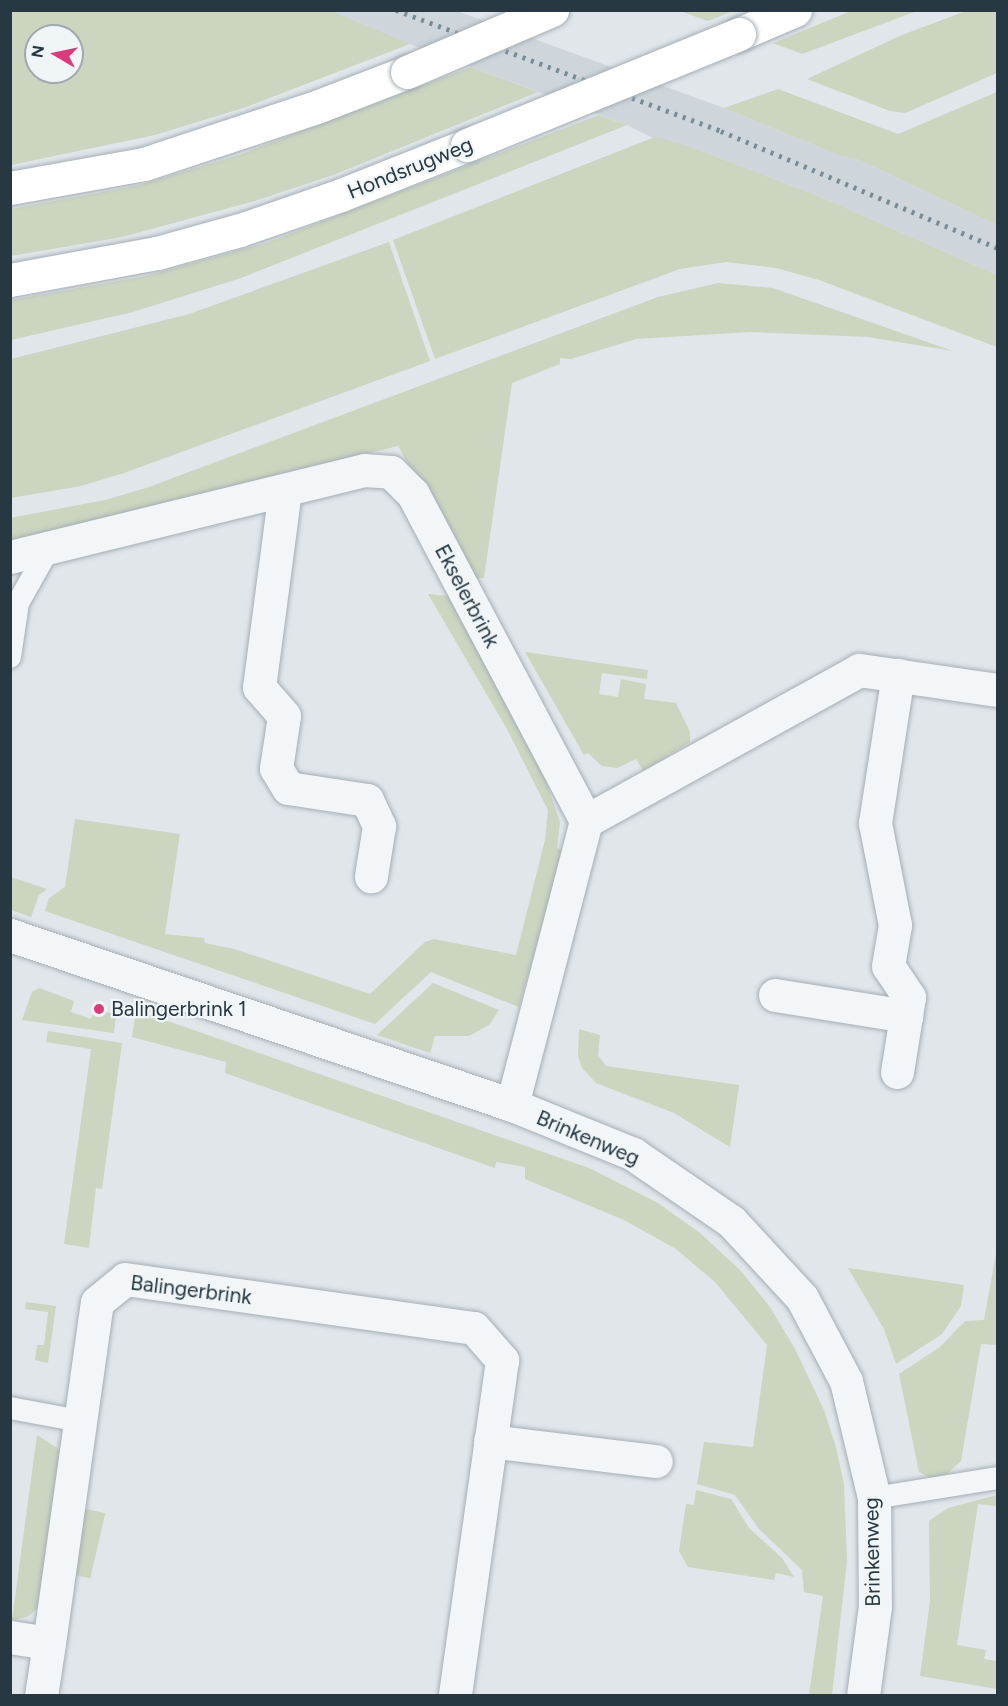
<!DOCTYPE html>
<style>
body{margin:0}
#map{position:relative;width:1008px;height:1706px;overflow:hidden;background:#e0e6ea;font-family:Figtree,sans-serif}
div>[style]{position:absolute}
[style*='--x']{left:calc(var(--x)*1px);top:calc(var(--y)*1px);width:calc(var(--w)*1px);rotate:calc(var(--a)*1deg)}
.built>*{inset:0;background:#ced6dc}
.green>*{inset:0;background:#cbd5c0;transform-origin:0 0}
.roads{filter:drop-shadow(0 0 2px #a5aeb5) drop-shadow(0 0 2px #a5aeb5)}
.service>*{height:22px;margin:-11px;padding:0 11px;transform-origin:11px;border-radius:11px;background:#f3f6f8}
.minor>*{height:33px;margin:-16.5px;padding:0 16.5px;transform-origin:16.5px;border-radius:16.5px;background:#f3f6f8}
.tertiary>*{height:33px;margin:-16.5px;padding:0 16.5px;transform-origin:16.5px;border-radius:16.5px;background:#f3f6f8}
.secondary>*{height:33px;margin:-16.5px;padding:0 16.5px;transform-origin:16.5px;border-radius:16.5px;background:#fff}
.rail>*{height:4.5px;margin-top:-2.25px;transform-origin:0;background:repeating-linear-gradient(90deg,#788a95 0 3px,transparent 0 9px)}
.bridges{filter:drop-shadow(0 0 2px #a5aeb5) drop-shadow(0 0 2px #a5aeb5)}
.secondary-bridge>*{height:33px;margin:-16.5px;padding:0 16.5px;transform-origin:16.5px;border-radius:16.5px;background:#fff}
.dots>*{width:16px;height:16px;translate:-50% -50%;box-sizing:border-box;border:3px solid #f0f5f7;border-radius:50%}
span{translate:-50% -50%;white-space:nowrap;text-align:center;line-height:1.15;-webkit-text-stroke:4.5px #f0f5f7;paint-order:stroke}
.street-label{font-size:21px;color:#273843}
.poi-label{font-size:21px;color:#273843}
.left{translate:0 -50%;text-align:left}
.frame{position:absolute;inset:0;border:12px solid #273843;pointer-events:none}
.north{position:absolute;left:24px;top:24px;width:60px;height:60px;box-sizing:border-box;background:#f0f5f7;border:2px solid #a0a9af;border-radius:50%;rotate:279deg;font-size:16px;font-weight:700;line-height:24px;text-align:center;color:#273843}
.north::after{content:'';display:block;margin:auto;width:21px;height:27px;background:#da3b7a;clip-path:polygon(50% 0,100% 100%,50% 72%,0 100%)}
</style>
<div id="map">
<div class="built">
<i style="clip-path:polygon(331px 11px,457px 11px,724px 108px,843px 157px,857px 159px,997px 225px,997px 275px,821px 197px,686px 145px,657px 140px,627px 125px,375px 31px)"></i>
</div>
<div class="green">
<i style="clip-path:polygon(evenodd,10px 11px,331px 11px,410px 44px,246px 107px,155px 135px,11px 165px,10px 11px,36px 36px,72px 36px,72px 72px,36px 72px,36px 36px)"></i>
<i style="clip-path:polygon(680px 11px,733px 11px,708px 21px)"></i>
<i style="clip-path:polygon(851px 11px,917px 11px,802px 54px,773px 43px)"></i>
<i style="clip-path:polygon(966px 11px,997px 11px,997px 73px,905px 113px,890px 111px,807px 79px,902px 35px)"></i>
<i style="clip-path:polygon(471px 67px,538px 92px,333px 175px,255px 201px,122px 237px,11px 256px,11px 209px,140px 185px,239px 155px)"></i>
<i style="clip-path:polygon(778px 89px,898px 134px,997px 92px,997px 225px,857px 159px,843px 157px,724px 108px)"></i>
<i style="clip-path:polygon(599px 115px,627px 125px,241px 278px,133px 312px,11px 340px,11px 300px,146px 276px,266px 243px)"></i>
<i style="clip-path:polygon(655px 137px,686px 145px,821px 197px,997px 275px,997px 347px,819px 280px,776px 268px,726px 262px,680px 269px,435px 359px,393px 240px)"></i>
<i style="clip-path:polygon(389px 242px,430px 361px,124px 473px,81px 486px,11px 498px,11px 359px,189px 314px)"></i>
<i style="clip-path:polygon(718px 283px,773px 288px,953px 351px,868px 337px,750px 332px,636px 339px,571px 359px,560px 358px,560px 364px,512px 383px,484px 578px,473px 579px,398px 446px,11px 541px,10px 518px,105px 500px,146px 488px,658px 297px)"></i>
<i style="clip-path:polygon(428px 594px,448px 596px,553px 780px,547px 784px,560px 822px,557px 848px,563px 850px,519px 1007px,431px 972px,375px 1024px,45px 911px,49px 898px,65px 887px,75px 819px,180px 834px,165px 934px,204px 938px,205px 943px,234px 949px,370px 994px,425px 942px,434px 939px,516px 955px,545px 840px,548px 810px,507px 729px)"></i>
<i style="clip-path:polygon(525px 652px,648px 670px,647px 679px,602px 673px,599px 694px,618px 697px,621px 679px,646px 684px,644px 699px,676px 703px,690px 732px,690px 742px,643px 771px,636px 759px,617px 768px,602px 766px,588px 753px,584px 755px)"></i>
<i style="clip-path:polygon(11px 877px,47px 889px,39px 895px,31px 917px,11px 910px)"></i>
<i style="clip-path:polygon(433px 983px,499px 1010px,489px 1025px,469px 1036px,435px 1036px,430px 1053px,377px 1035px)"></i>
<i style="clip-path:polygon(39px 988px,74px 1001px,71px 1012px,91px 1019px,95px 1008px,116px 1015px,114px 1033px,22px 1020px,32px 992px)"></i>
<i style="clip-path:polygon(136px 1010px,589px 1168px,658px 1203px,700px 1233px,740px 1270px,770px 1307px,795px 1349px,824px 1410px,836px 1447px,844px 1484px,847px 1561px,832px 1695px,809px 1695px,823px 1596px,804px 1592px,802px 1570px,759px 1529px,735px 1495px,697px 1484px,704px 1442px,753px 1447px,767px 1345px,715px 1282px,676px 1249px,624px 1220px,525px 1179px,525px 1167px,496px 1162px,495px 1168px,225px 1073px,226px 1062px,132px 1037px)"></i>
<i style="clip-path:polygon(579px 1029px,600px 1035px,598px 1055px,606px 1066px,739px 1085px,730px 1147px,674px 1113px,596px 1083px,582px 1068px,578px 1056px)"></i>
<i style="clip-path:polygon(48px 1031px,122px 1043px,102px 1189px,96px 1188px,89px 1248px,64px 1244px,91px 1049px,46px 1042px)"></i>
<i style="clip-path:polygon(997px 1248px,997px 1345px,981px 1344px,961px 1461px,947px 1474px,932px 1479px,919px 1472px,899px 1374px,940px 1347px,965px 1321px,984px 1320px)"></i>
<i style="clip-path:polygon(848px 1268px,964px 1285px,961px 1306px,942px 1334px,896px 1364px,884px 1329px)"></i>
<i style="clip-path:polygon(26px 1302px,56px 1306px,48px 1363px,35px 1360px,37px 1345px,44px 1345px,48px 1312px,25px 1309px)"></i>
<i style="clip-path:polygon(37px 1435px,65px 1453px,39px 1607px,27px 1617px,12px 1620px)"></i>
<i style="clip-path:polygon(696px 1490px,731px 1499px,749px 1528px,782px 1558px,794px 1577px,776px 1573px,774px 1580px,688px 1567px,679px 1551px,686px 1504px,694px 1505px)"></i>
<i style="clip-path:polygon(997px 1495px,997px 1506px,978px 1504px,957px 1645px,986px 1650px,984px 1659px,997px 1661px,997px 1689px,920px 1676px,930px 1601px,929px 1521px,948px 1508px)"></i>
<i style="left:78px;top:1507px;width:28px;height:67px;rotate:13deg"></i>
</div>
<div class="roads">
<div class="service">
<i style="--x:10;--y:657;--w:55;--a:-81.6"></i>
<i style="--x:18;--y:603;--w:63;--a:-60.6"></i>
<i style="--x:10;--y:1408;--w:71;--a:10.5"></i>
<i style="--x:874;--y:1498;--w:126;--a:-9.2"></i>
</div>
<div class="minor">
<i style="--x:285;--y:490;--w:199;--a:97.5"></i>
<i style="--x:259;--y:687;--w:38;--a:49"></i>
<i style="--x:284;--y:716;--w:53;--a:98.7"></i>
<i style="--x:276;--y:768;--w:23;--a:59"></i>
<i style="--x:288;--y:788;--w:80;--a:8.6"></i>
<i style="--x:367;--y:800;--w:29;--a:65"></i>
<i style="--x:379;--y:826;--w:51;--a:99.1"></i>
<i style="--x:10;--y:557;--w:365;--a:-13.8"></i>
<i style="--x:364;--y:470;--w:27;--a:4"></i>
<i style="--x:391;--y:472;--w:31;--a:45"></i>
<i style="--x:413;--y:494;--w:370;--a:62.1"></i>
<i style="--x:775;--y:995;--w:133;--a:9.1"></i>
<i style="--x:897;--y:1072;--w:76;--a:-80.9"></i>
<i style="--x:909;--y:997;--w:37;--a:-124"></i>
<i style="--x:888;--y:966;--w:42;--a:-80.3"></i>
<i style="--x:895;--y:925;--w:104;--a:-101.1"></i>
<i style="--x:875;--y:823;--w:150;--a:-81.2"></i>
<i style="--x:512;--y:1105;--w:293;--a:-75.4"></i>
<i style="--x:586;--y:821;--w:312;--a:-28.9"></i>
<i style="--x:859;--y:670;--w:140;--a:8.2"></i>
<i style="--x:490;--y:1441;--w:167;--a:6.9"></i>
<i style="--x:10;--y:1637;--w:39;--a:9"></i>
<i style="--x:49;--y:1643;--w:344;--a:-82"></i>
<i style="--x:97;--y:1302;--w:36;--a:-39"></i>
<i style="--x:125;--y:1279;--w:352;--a:8"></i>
<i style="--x:474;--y:1328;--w:43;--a:48.8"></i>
<i style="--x:502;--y:1360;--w:339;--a:98"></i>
<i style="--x:41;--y:1696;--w:54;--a:-81.4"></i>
</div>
<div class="tertiary">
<i style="--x:10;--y:935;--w:530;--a:18.71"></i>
<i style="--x:512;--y:1105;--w:131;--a:22"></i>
<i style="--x:633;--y:1154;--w:119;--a:34.4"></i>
<i style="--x:731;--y:1221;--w:105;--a:47.3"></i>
<i style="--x:802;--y:1298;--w:94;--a:62.1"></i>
<i style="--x:846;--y:1381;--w:120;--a:76.5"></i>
<i style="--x:874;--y:1498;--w:108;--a:89.5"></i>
<i style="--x:875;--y:1606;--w:91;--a:97.6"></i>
</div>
<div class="secondary">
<i style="--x:739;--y:34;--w:61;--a:-23.2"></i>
<i style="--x:10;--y:188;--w:136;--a:-10.2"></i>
<i style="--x:144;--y:164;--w:184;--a:-18.3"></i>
<i style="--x:319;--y:106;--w:94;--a:-21.1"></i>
<i style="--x:10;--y:280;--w:149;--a:-10.4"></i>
<i style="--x:157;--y:253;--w:86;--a:-15.5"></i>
<i style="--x:240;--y:230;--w:107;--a:-19.1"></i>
<i style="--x:341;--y:195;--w:136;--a:-21.6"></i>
</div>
</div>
<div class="rail">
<i style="--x:396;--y:10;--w:347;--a:20.4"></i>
<i style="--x:721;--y:131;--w:301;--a:22.9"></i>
</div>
<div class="bridges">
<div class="secondary-bridge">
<i style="--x:407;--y:72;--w:158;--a:-23.2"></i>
<i style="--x:467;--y:145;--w:294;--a:-22.2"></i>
</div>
</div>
<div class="dots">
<i style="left:99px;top:1009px;background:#da3b7a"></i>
</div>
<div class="street-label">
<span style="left:410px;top:168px;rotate:-22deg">Hondsrugweg</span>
<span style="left:467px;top:596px;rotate:62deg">Ekselerbrink</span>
<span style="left:588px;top:1138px;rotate:23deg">Brinkenweg</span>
<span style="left:191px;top:1290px;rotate:7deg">Balingerbrink</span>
<span style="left:872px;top:1552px;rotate:-91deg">Brinkenweg</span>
</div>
<div class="poi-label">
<span class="left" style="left:111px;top:1009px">Balingerbrink 1</span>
</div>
<div class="frame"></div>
<div class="north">N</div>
</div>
